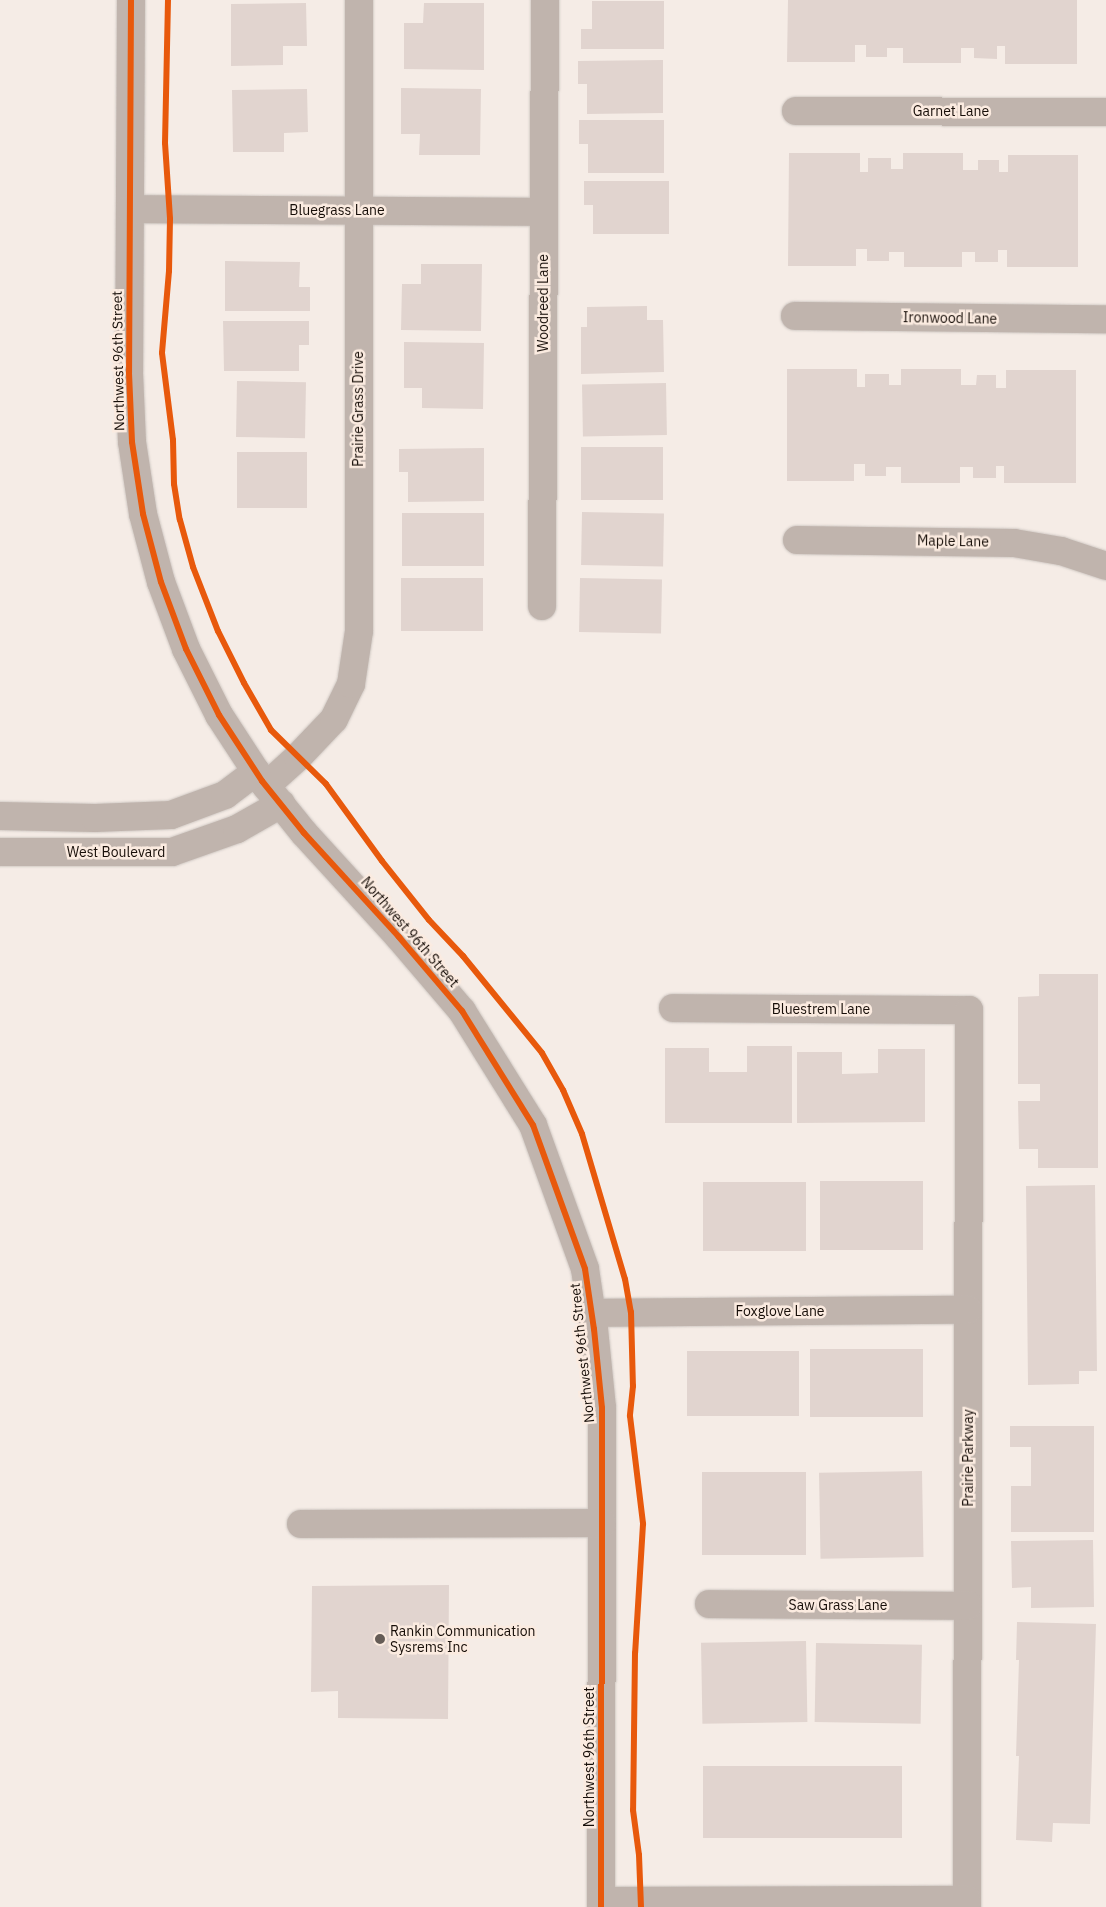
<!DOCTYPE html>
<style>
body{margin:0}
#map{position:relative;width:1106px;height:1907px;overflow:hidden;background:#f5ece6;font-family:"IBM Plex Sans",sans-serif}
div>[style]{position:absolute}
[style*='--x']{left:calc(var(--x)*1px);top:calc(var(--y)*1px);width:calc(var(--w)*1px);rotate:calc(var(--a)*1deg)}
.building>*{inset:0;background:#e1d4cf;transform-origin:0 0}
.roads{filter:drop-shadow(0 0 1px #d0c9c4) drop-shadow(0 0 1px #d0c9c4)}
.minor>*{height:28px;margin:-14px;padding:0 14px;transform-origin:14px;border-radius:14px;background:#c0b4ad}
.cycleway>*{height:6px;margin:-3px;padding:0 3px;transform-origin:3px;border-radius:3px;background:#e8590c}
.dots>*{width:14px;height:14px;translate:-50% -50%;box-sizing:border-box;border:2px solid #fbebe0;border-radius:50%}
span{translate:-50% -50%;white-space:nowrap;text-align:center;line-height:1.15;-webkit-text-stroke:5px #fbebe0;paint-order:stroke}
.street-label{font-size:14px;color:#170e08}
.poi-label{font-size:14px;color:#170e08}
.left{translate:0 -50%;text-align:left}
</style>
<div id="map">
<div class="building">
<i style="clip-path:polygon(788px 0,1077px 0,1077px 64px,1005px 64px,1005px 46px,997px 46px,997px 59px,974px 58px,974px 48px,961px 48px,961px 63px,903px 63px,903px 48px,887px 48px,887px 57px,866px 57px,866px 45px,855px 45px,855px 62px,787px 62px)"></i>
<i style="clip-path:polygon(592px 1px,664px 1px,664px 49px,581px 49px,581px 29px,592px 29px)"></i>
<i style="clip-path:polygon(306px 3px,307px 46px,283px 46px,283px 65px,231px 66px,231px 4px)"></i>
<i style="clip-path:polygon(424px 3px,484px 3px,484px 70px,404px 69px,404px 23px,423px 23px)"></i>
<i style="clip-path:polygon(663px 60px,663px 113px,587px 114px,587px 84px,578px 84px,578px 61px)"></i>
<i style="clip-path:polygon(401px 88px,481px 89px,480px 155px,419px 155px,420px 134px,401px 134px)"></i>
<i style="clip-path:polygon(307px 89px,308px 132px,284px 133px,284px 152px,233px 152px,232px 90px)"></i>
<i style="clip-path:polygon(579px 120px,664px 120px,664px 173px,588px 173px,588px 144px,579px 144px)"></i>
<i style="clip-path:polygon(789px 153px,860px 153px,860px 172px,868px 172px,868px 158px,891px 158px,891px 169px,903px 169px,903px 153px,963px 153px,963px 170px,978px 170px,978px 160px,999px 160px,999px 172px,1008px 172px,1008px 155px,1078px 155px,1078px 267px,1007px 267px,1007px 250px,998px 250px,998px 262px,975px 262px,975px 252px,962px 252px,962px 267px,904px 267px,904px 252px,889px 252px,889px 261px,867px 261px,867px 249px,856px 249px,856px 266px,788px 266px)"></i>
<i style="clip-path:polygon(584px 181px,669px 181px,669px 234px,593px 234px,593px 205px,584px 205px)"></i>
<i style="clip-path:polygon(225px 261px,300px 262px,299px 287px,310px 287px,310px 311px,225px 311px)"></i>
<i style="clip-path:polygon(421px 264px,482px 264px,481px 331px,401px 330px,402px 284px,421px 284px)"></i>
<i style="clip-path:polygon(647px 306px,647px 320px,663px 320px,664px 372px,581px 374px,581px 327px,587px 327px,587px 307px)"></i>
<i style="clip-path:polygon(223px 321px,309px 321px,309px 345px,299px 345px,299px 371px,224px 371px)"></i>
<i style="clip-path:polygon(404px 342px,484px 343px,483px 409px,422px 408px,422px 388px,404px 388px)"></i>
<i style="clip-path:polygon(787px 369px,857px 369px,857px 387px,865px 387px,865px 374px,889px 374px,889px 385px,901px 385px,901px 369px,961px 369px,961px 385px,976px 385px,977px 375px,996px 375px,996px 388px,1006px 388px,1006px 370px,1076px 370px,1076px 483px,1004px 483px,1004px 466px,996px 466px,996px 478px,973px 478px,973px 467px,960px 467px,960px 483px,901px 483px,901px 467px,886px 467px,886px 476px,865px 476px,865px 464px,854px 464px,854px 481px,787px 481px)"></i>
<i style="left:237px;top:381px;width:69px;height:56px;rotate:1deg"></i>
<i style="left:666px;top:383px;width:52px;height:84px;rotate:89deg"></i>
<i style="left:581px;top:447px;width:82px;height:53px"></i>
<i style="clip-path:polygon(484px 448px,484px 501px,408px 502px,408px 472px,399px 472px,399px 449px)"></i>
<i style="left:237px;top:452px;width:70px;height:56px"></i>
<i style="left:582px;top:512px;width:82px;height:53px;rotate:1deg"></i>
<i style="left:402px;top:513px;width:82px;height:53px"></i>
<i style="left:401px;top:578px;width:82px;height:53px"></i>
<i style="left:580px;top:578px;width:82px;height:54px;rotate:1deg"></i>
<i style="clip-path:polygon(1039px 974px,1098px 974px,1098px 1168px,1038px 1168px,1038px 1149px,1019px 1149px,1018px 1101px,1040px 1101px,1040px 1084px,1018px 1084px,1018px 997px,1039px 996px)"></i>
<i style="clip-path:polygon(747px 1046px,792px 1046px,792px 1123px,665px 1123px,665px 1048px,709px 1048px,709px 1072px,747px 1072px)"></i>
<i style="clip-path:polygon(878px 1049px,925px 1049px,925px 1122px,797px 1123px,797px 1052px,842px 1052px,842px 1074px,878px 1073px)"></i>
<i style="left:820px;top:1181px;width:103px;height:69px"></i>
<i style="left:806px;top:1182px;width:69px;height:103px;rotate:90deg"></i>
<i style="clip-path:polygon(1095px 1185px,1097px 1371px,1079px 1371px,1079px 1384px,1028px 1385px,1026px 1186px)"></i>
<i style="left:810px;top:1349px;width:113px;height:68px"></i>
<i style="left:687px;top:1351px;width:112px;height:65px"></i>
<i style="clip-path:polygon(1010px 1426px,1094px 1426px,1094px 1532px,1011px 1532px,1011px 1486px,1031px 1486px,1031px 1447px,1010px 1447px)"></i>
<i style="left:922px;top:1471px;width:86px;height:103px;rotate:89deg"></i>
<i style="left:702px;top:1472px;width:104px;height:83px"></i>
<i style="clip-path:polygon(1093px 1540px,1094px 1607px,1031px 1608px,1031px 1587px,1012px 1588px,1011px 1541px)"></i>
<i style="clip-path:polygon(449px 1585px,448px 1719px,338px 1718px,338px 1691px,311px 1692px,312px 1586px)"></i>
<i style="clip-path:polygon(1017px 1622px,1096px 1624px,1090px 1824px,1053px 1823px,1052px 1842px,1016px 1840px,1019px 1756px,1016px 1756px,1019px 1660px,1016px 1660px)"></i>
<i style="left:806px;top:1641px;width:81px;height:105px;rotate:89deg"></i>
<i style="left:816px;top:1643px;width:106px;height:79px;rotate:1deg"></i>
<i style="left:703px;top:1766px;width:199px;height:72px"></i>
</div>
<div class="roads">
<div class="minor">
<i style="--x:131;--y:0;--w:373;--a:90.3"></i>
<i style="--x:129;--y:373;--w:69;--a:87.5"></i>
<i style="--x:132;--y:442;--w:73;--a:81.3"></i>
<i style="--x:143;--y:514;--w:70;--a:75.2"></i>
<i style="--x:161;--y:582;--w:72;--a:69.5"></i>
<i style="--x:186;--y:649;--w:74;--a:63.4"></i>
<i style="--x:219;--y:715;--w:79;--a:56.9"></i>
<i style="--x:262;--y:781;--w:67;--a:51.1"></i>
<i style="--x:304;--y:833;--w:141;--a:47.6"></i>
<i style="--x:399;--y:937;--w:97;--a:49.6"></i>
<i style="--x:462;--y:1011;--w:134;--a:58.1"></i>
<i style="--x:533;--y:1125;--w:153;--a:70.1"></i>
<i style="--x:585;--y:1269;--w:61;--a:81.5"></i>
<i style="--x:594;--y:1329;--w:79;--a:84.2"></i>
<i style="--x:602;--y:1408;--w:499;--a:90.1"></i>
<i style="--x:796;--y:111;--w:310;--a:0.2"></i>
<i style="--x:130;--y:209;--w:413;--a:0.4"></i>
<i style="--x:795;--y:316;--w:311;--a:0.6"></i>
<i style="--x:797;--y:540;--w:217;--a:0.8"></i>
<i style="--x:1014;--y:543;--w:48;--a:9.7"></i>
<i style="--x:1061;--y:551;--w:47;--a:18.4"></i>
<i style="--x:542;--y:606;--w:606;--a:-89.72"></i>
<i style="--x:266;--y:786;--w:43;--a:-42.2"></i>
<i style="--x:298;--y:757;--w:52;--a:-46.5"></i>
<i style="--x:334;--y:719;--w:39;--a:-64"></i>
<i style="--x:351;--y:684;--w:54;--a:-81.4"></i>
<i style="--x:359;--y:631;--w:631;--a:-90"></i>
<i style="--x:0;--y:816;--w:95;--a:1.2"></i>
<i style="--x:95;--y:818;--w:76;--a:-2.3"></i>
<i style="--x:171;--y:815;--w:58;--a:-20.3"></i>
<i style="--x:225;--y:795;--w:39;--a:-37"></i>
<i style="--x:0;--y:852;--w:172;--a:0"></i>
<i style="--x:172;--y:852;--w:69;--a:-19.5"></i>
<i style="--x:237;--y:829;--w:51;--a:-29.6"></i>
<i style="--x:673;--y:1008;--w:296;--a:0.4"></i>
<i style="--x:969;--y:1010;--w:897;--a:90.13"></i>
<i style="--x:592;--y:1313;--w:376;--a:-0.5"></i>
<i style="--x:301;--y:1524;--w:301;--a:-0.2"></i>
<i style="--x:709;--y:1604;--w:259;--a:0.4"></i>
<i style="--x:602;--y:1901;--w:365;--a:-0.2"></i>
</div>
</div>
<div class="cycleway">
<i style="--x:131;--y:0;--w:373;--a:90.3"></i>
<i style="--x:129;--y:373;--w:69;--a:87.5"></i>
<i style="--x:132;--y:442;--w:73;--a:81.3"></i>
<i style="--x:143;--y:514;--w:70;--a:75.2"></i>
<i style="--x:161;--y:582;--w:72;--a:69.5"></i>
<i style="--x:186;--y:649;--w:74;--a:63.4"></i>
<i style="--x:219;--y:715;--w:79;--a:56.9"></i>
<i style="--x:262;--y:781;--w:67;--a:51.1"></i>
<i style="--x:304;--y:833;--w:141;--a:47.6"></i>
<i style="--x:399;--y:937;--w:97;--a:49.6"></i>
<i style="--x:462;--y:1011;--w:134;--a:58.1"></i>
<i style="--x:533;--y:1125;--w:153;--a:70.1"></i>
<i style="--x:585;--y:1269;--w:61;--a:81.5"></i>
<i style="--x:594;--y:1329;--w:79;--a:84.2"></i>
<i style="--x:602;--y:1408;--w:499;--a:90.1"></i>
<i style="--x:168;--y:0;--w:143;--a:91.2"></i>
<i style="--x:165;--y:143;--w:76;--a:86.2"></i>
<i style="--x:170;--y:219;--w:52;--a:91.1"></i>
<i style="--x:169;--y:271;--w:82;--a:94.9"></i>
<i style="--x:162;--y:353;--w:88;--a:82.8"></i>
<i style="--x:173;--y:440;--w:44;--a:88.7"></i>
<i style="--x:174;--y:484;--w:36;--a:81"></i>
<i style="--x:180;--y:520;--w:49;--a:74.5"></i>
<i style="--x:193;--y:567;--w:69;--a:68.7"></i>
<i style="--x:218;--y:631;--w:58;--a:63.4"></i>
<i style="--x:244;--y:683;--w:54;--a:60.1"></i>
<i style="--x:271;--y:730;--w:77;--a:44.5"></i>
<i style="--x:326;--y:784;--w:95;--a:54"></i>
<i style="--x:382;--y:861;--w:75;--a:51.5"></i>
<i style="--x:429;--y:920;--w:50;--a:46.6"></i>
<i style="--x:463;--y:956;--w:125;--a:50.8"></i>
<i style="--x:542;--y:1053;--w:43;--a:60.4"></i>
<i style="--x:563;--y:1090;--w:48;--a:66.6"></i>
<i style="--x:582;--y:1134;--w:151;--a:73.5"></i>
<i style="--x:625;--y:1279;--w:34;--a:80"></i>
<i style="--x:631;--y:1312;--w:74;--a:88.5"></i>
<i style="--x:633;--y:1386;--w:30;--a:96"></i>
<i style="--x:630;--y:1416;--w:109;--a:83.1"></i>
<i style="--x:643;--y:1524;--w:129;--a:93.5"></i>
<i style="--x:635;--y:1653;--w:157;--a:90.7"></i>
<i style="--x:633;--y:1810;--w:45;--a:82.4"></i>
<i style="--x:639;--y:1855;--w:52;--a:87.8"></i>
</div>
<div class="dots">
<i style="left:380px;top:1639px;background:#655c56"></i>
</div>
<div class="street-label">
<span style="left:951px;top:111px">Garnet Lane</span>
<span style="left:337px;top:210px">Bluegrass Lane</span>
<span style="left:543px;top:303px;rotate:-90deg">Woodreed Lane</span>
<span style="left:950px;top:318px;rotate:1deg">Ironwood Lane</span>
<span style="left:118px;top:361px;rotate:-91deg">Northwest 96th Street</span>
<span style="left:358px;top:409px;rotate:-90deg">Prairie Grass Drive</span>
<span style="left:953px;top:541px;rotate:1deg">Maple Lane</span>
<span style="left:116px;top:852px">West Boulevard</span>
<span style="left:410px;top:932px;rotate:49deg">Northwest 96th Street</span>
<span style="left:821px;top:1009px">Bluestrem Lane</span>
<span style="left:780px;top:1311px">Foxglove Lane</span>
<span style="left:582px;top:1353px;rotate:-96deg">Northwest 96th Street</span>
<span style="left:968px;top:1458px;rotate:-90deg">Prairie Parkway</span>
<span style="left:838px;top:1605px">Saw Grass Lane</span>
<span style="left:589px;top:1757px;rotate:-90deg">Northwest 96th Street</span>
</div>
<div class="poi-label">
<span class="left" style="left:390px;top:1639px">Rankin Communication<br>Sysrems Inc</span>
</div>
</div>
